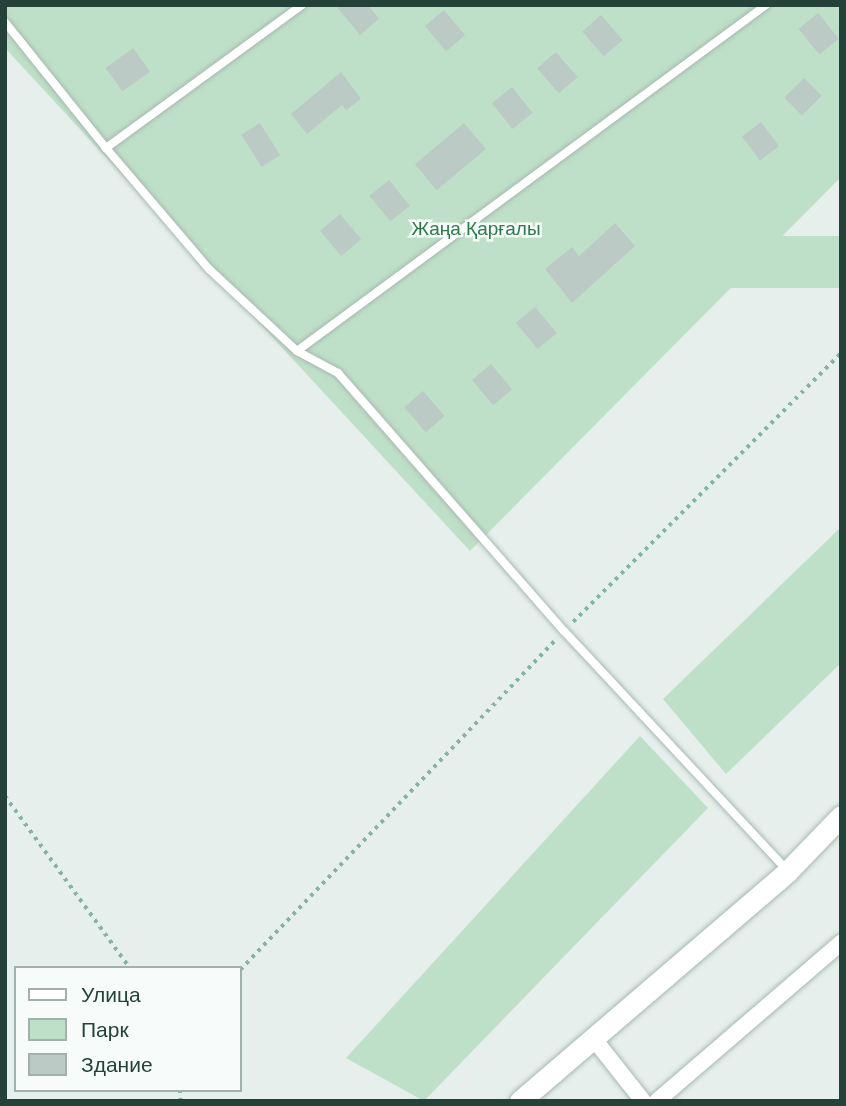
<!DOCTYPE html>
<meta charset="utf-8">
<style>
body{margin:0}
#map{position:relative;width:846px;height:1106px;overflow:hidden;background:#e6efeb;font-family:Arial,sans-serif}
div>[style]{position:absolute}
[style*='--x']{left:calc(var(--x)*1px);top:calc(var(--y)*1px);width:calc(var(--w)*1px);rotate:calc(var(--a)*1deg)}
.green>*{inset:0;background:#bfe0c8;transform-origin:0 0}
.building>*{inset:0;background:#bbcac4;transform-origin:0 0}
.path>*{height:3.5px;margin-top:-1.75px;transform-origin:0;background:repeating-linear-gradient(90deg,#86b3a5 0 3.5px,transparent 0 8.5px)}
.roads{filter:drop-shadow(0 0 2px #a8b8b2) drop-shadow(0 0 2px #a8b8b2)}
.lane>*{height:8px;margin:-4px;padding:0 4px;transform-origin:4px;border-radius:4px;background:#fff}
.street>*{height:16px;margin:-8px;padding:0 8px;transform-origin:8px;border-radius:8px;background:#fff}
.secondary>*{height:21px;margin:-10.5px;padding:0 10.5px;transform-origin:10.5px;border-radius:10.5px;background:#fff}
span{translate:-50% -50%;white-space:nowrap;text-align:center;line-height:1.15;-webkit-text-stroke:5px #f7fbf9;paint-order:stroke}
.park-label{font-size:19px;color:#2d7a4b}
.frame{position:absolute;inset:0;border:7px solid #24423a;pointer-events:none}
.legend{position:absolute;left:14px;top:966px;width:228px;height:126px;box-sizing:border-box;background:#f7fbf9;border:2px solid #a3b1ad;margin:0;padding:9px 12px;list-style:none;font-size:21px;color:#24423a}
.legend li{display:flex;align-items:center;gap:14px;height:35px}
.legend b{width:35px;border:2px solid #a3b1ad}
</style>
<div id="map">
<div class="green">
<i style="clip-path:polygon(5px 5px,841px 5px,841px 177px,470px 551px,5px 48px)"></i>
<i style="left:841px;top:236px;width:52px;height:457px;rotate:90deg"></i>
<i style="clip-path:polygon(841px 527px,841px 663px,726px 774px,663px 699px)"></i>
<i style="clip-path:polygon(640px 736px,708px 808px,424px 1101px,346px 1058px)"></i>
</div>
<div class="building">
<i style="clip-path:polygon(335px 5px,368px 5px,379px 19px,360px 35px)"></i>
<i style="left:444px;top:10px;width:33px;height:25px;rotate:50deg"></i>
<i style="left:818px;top:13px;width:33px;height:25px;rotate:51deg"></i>
<i style="left:601px;top:15px;width:33px;height:25px;rotate:49deg"></i>
<i style="left:133px;top:48px;width:29px;height:34px;rotate:54deg"></i>
<i style="left:556px;top:52px;width:33px;height:25px;rotate:49deg"></i>
<i style="clip-path:polygon(341px 72px,361px 99px,346px 110px,342px 105px,307px 134px,291px 114px)"></i>
<i style="left:804px;top:78px;width:25px;height:28px;rotate:45deg"></i>
<i style="left:512px;top:87px;width:33px;height:26px;rotate:51deg"></i>
<i style="left:761px;top:122px;width:30px;height:24px;rotate:53deg"></i>
<i style="left:260px;top:123px;width:38px;height:22px;rotate:58deg"></i>
<i style="left:464px;top:123px;width:34px;height:64px;rotate:50deg"></i>
<i style="left:389px;top:180px;width:33px;height:25px;rotate:51deg"></i>
<i style="left:340px;top:214px;width:33px;height:26px;rotate:50deg"></i>
<i style="clip-path:polygon(615px 223px,635px 246px,572px 303px,545px 269px,572px 247px,579px 256px)"></i>
<i style="left:535px;top:307px;width:34px;height:25px;rotate:50deg"></i>
<i style="left:491px;top:364px;width:33px;height:25px;rotate:50deg"></i>
<i style="left:423px;top:391px;width:33px;height:25px;rotate:49deg"></i>
</div>
<div class="path">
<i style="--x:573;--y:622;--w:380;--a:-45.1"></i>
<i style="--x:5;--y:796;--w:213;--a:54"></i>
<i style="--x:240;--y:970;--w:456;--a:-46.3"></i>
<i style="--x:180;--y:1090;--w:11;--a:85"></i>
</div>
<div class="roads">
<div class="lane">
<i style="--x:302;--y:5;--w:243;--a:143.9"></i>
<i style="--x:106;--y:148;--w:159;--a:49.6"></i>
<i style="--x:209;--y:269;--w:120;--a:43"></i>
<i style="--x:297;--y:351;--w:47;--a:28.2"></i>
<i style="--x:338;--y:373;--w:343;--a:48.8"></i>
<i style="--x:564;--y:631;--w:328;--a:47"></i>
<i style="--x:5;--y:22;--w:161;--a:51.3"></i>
<i style="--x:297;--y:351;--w:583;--a:-36.42"></i>
</div>
<div class="street">
<i style="--x:594;--y:1039;--w:79;--a:51.7"></i>
<i style="--x:657;--y:1101;--w:243;--a:-40.7"></i>
</div>
<div class="secondary">
<i style="--x:520;--y:1101;--w:353;--a:-40.6"></i>
<i style="--x:788;--y:871;--w:76;--a:-46.1"></i>
</div>
</div>
<div class="park-label">
<span style="left:476px;top:229px">Жаңа Қарғалы</span>
</div>
<div class="frame"></div>
<ul class="legend">
<li><b style="height:9px;background:#fff"></b>Улица</li>
<li><b style="height:19px;background:#bfe0c8"></b>Парк</li>
<li><b style="height:19px;background:#bbcac4"></b>Здание</li>
</ul>
</div>
